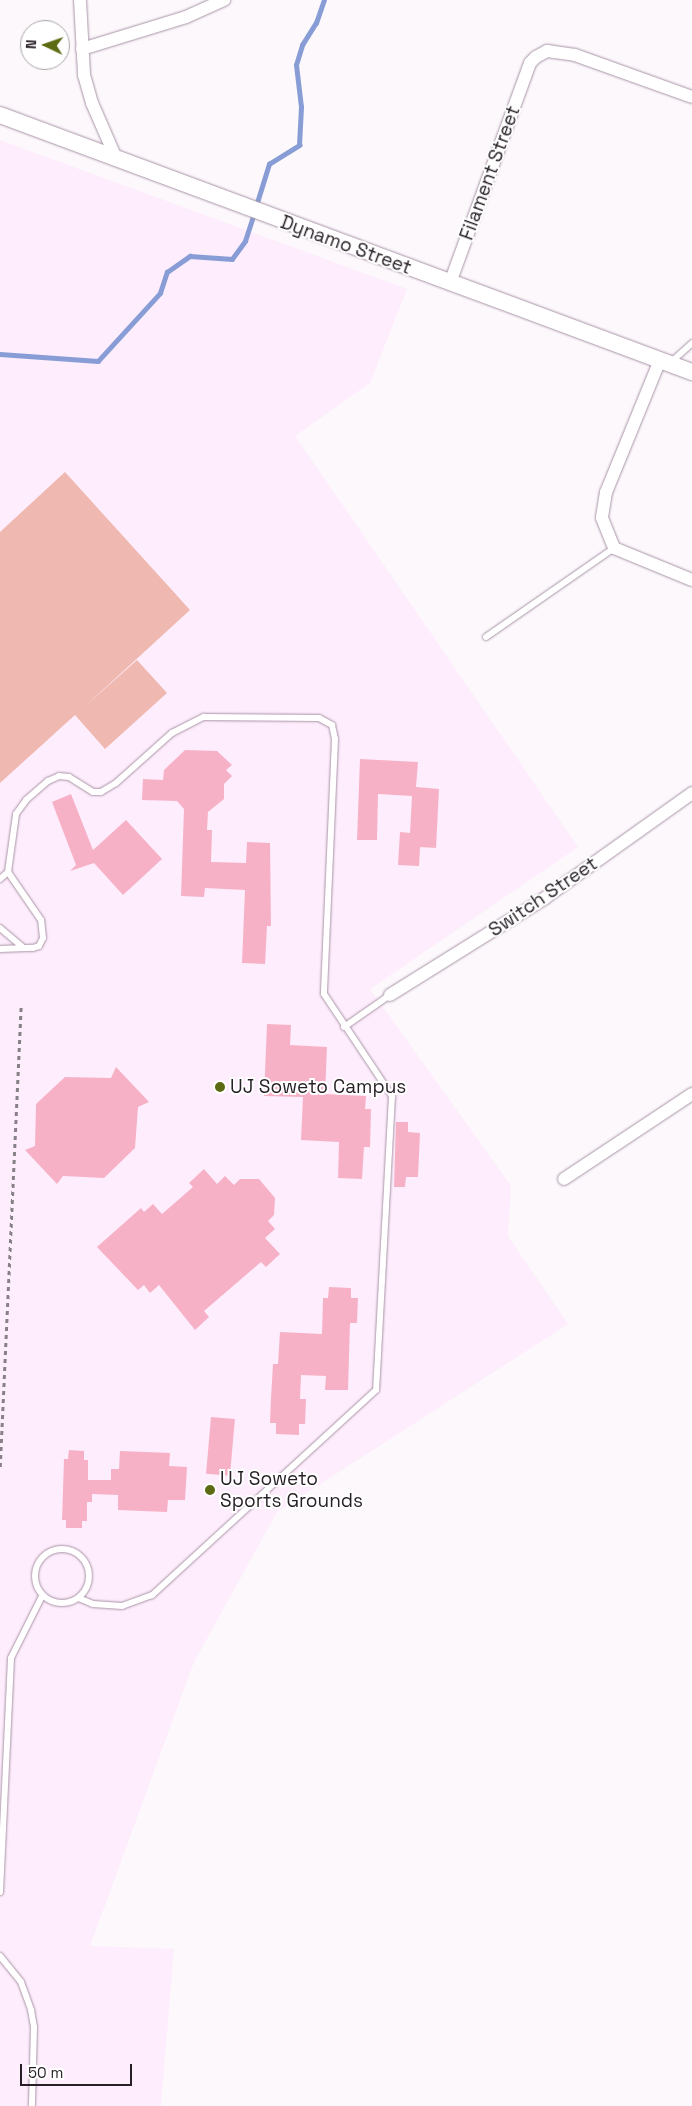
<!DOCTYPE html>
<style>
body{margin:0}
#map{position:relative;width:692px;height:2106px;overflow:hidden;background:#fcf8fc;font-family:"Space Grotesk",sans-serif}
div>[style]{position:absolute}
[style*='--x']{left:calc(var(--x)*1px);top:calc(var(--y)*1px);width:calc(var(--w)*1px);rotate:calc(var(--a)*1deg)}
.built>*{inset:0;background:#feedfc}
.green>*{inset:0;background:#efb8b0}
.stream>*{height:4.5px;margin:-2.25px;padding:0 2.25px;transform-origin:2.25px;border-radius:2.25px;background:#889dd5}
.building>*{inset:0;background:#f7b1c7;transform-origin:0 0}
.path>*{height:2.5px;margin-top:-1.25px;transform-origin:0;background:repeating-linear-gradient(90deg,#878187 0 4px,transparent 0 8px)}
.roads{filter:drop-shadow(0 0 1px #a994a7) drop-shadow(0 0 1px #a994a7)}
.service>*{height:6px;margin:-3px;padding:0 3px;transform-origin:3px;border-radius:3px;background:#fff}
.service>.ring{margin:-3px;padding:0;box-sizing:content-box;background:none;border:6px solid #fff;border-radius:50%}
.minor>*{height:12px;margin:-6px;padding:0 6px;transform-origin:6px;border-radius:6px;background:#fff}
.tertiary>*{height:16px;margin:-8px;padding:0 8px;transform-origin:8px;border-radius:8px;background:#fff}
.dots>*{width:14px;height:14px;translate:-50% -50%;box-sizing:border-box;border:2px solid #fff;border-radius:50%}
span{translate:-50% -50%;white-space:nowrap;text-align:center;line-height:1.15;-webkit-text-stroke:4px #fff;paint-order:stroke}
.street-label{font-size:19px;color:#271f26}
.poi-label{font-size:19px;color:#271f26}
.left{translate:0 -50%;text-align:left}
.north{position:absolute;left:20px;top:20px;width:50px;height:50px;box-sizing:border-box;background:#fff;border:1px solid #a9a5a8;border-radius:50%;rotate:273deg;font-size:14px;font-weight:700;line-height:20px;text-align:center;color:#271f26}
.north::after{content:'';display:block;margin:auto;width:18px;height:22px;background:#5c6a13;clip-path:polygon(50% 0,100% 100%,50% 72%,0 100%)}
.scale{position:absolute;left:20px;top:2064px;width:112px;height:22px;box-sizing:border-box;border:2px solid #271f26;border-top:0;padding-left:6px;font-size:15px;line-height:18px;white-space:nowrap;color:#271f26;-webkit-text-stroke:4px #fff;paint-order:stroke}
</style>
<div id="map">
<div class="built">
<i style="clip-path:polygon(0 140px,407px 289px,370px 383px,295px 436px,578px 847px,370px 989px,511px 1186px,508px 1236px,568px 1324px,277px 1512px,194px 1662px,90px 1946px,174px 1949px,161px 2106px,0 2106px)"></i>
</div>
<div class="green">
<i style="clip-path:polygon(65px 472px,190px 610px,82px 709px,137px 660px,167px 693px,105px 749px,75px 715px,0 783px,0 532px)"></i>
</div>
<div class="stream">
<i style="--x:256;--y:206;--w:44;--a:-72.8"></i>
<i style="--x:269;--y:164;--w:36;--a:-32"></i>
<i style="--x:299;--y:145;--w:38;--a:-87"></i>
<i style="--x:301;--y:107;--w:42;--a:-96.8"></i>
<i style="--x:296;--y:65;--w:21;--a:-73"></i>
<i style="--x:302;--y:45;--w:26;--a:-58"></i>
<i style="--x:316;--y:23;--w:24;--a:-71"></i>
<i style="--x:0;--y:354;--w:98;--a:4.1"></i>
<i style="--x:98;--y:361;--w:92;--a:-47.6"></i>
<i style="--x:160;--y:293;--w:22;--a:-72"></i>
<i style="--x:167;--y:272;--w:28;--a:-35"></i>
<i style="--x:190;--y:256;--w:42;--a:4.1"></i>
<i style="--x:232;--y:259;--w:22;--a:-54"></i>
<i style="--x:245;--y:241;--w:29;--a:-72"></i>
</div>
<div class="building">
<i style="clip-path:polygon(185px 750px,217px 751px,232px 765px,226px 770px,232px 776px,224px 784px,224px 799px,208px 812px,207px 830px,212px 830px,211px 862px,246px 863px,247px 842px,270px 843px,271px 926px,267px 926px,265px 964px,242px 963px,245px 890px,205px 888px,204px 897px,181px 896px,184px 809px,177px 801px,142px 800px,143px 779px,163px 780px,164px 770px)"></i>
<i style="clip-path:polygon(360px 759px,418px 762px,416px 787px,439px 789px,436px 848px,420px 847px,419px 866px,398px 865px,400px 832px,410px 833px,412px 796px,378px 794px,377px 840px,357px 840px)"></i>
<i style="clip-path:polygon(71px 794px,93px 850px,126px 820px,162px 859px,123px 895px,94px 863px,70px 871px,76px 865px,52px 802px)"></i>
<i style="clip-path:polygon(267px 1024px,291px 1025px,290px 1045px,327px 1047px,325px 1094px,366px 1096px,365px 1109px,371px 1109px,370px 1147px,364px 1147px,362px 1179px,338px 1178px,339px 1142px,301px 1140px,303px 1097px,264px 1096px)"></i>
<i style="clip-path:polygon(116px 1067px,149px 1102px,138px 1107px,135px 1148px,104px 1178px,63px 1176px,57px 1184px,25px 1150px,35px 1146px,36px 1104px,65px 1077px,111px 1078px)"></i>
<i style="clip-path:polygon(396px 1122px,408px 1122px,408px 1132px,420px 1133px,418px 1177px,406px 1177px,405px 1187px,394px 1187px)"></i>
<i style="clip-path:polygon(204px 1169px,217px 1184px,225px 1176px,234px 1185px,240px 1179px,259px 1179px,275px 1198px,274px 1215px,268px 1221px,275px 1229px,265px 1238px,280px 1254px,266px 1267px,261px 1262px,204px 1311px,209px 1317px,195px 1330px,159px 1285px,150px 1293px,144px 1285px,138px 1290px,97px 1247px,141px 1208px,144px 1212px,153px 1204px,162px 1214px,193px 1187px,189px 1183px)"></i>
<i style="clip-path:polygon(329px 1287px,351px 1288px,351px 1298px,358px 1298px,357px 1323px,350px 1323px,348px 1390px,325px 1390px,326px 1376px,301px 1375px,300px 1399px,306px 1399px,305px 1424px,299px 1424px,299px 1435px,276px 1434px,276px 1423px,270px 1423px,271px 1398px,273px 1364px,278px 1364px,280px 1332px,322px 1334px,323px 1298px,328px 1298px)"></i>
<i style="left:211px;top:1417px;width:24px;height:57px;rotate:5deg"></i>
<i style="clip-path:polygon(69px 1450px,84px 1451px,84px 1460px,88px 1460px,88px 1480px,111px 1480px,111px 1469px,119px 1469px,120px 1451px,170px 1453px,169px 1466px,187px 1467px,185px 1500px,168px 1500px,167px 1512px,118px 1510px,118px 1495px,92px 1494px,92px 1502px,87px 1502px,87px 1521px,82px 1521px,82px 1528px,66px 1528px,66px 1520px,62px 1520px,64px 1459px,68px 1459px)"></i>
</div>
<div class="path">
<i style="--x:0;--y:1467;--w:462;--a:-87.4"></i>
</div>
<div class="roads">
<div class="service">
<i style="--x:670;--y:363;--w:30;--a:-42"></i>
<i style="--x:486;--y:637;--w:156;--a:-34.8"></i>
<i style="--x:0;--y:879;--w:11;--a:-41"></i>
<i style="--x:0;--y:928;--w:31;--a:40"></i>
<i style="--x:0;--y:949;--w:33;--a:-2"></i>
<i style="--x:33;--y:948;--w:6;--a:-18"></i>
<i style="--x:39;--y:946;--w:9;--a:-63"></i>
<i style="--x:43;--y:938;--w:18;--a:-96"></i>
<i style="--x:41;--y:920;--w:58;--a:-124.5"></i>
<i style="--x:8;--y:872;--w:59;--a:-82.1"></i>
<i style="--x:16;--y:814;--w:17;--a:-54"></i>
<i style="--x:26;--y:800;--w:29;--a:-41"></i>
<i style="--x:48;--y:781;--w:12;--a:-24"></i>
<i style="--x:59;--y:776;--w:10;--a:6"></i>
<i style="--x:69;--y:777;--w:28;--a:32"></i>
<i style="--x:93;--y:792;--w:8;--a:0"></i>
<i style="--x:101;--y:792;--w:17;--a:-31"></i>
<i style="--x:116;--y:783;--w:75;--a:-41.8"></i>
<i style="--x:172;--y:733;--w:36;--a:-27"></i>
<i style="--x:204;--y:717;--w:115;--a:0.5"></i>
<i style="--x:319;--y:718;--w:15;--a:28"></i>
<i style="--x:332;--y:725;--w:14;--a:78"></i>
<i style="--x:335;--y:739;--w:255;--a:92.5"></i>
<i style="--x:324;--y:994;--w:123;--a:56.3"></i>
<i style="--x:392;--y:1096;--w:294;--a:93.1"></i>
<i style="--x:376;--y:1390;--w:304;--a:137.5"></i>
<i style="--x:152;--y:1595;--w:32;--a:160"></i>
<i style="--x:122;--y:1606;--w:29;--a:-176"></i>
<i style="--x:93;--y:1604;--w:15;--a:-157"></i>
<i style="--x:344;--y:1027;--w:56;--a:-34.8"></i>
<i class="ring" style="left:35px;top:1549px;width:48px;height:48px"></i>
<i style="--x:0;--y:1892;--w:234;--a:-87.3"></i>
<i style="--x:11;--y:1658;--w:69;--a:-63.4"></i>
<i style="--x:0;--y:1956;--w:33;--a:51"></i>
<i style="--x:21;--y:1982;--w:30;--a:70"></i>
<i style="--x:31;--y:2010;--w:17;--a:80"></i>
<i style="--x:34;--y:2027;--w:79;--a:91.5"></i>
</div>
<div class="minor">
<i style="--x:80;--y:0;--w:75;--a:86.9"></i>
<i style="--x:84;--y:75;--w:29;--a:74"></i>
<i style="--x:92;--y:103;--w:58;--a:66.5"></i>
<i style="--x:82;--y:49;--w:109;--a:-17.1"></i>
<i style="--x:186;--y:17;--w:42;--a:-24.1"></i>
<i style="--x:450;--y:283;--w:234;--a:-70"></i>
<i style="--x:530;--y:63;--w:8;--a:-45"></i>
<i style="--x:536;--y:57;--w:13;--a:-29"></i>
<i style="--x:547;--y:51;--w:28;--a:8"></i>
<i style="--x:575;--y:55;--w:124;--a:19.7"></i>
<i style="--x:660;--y:360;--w:143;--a:112.2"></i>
<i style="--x:606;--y:492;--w:26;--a:99"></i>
<i style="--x:602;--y:518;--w:32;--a:68"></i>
<i style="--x:614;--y:548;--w:84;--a:22.3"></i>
<i style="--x:390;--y:995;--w:183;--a:-32"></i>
<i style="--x:545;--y:898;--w:181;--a:-35.5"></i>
<i style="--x:564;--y:1179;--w:154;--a:-33.6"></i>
</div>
<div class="tertiary">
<i style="--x:0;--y:115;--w:738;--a:20.37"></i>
</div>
</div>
<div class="dots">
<i style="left:220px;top:1087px;background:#5c6a13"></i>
<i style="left:210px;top:1490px;background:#5c6a13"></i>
</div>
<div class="street-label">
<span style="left:490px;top:173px;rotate:-70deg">Filament Street</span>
<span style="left:346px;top:245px;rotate:20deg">Dynamo Street</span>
<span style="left:543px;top:897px;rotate:-34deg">Switch Street</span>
</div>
<div class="poi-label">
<span class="left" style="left:230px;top:1087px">UJ Soweto Campus</span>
<span class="left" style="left:220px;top:1490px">UJ Soweto<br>Sports Grounds</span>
</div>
<div class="north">N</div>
<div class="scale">50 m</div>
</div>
